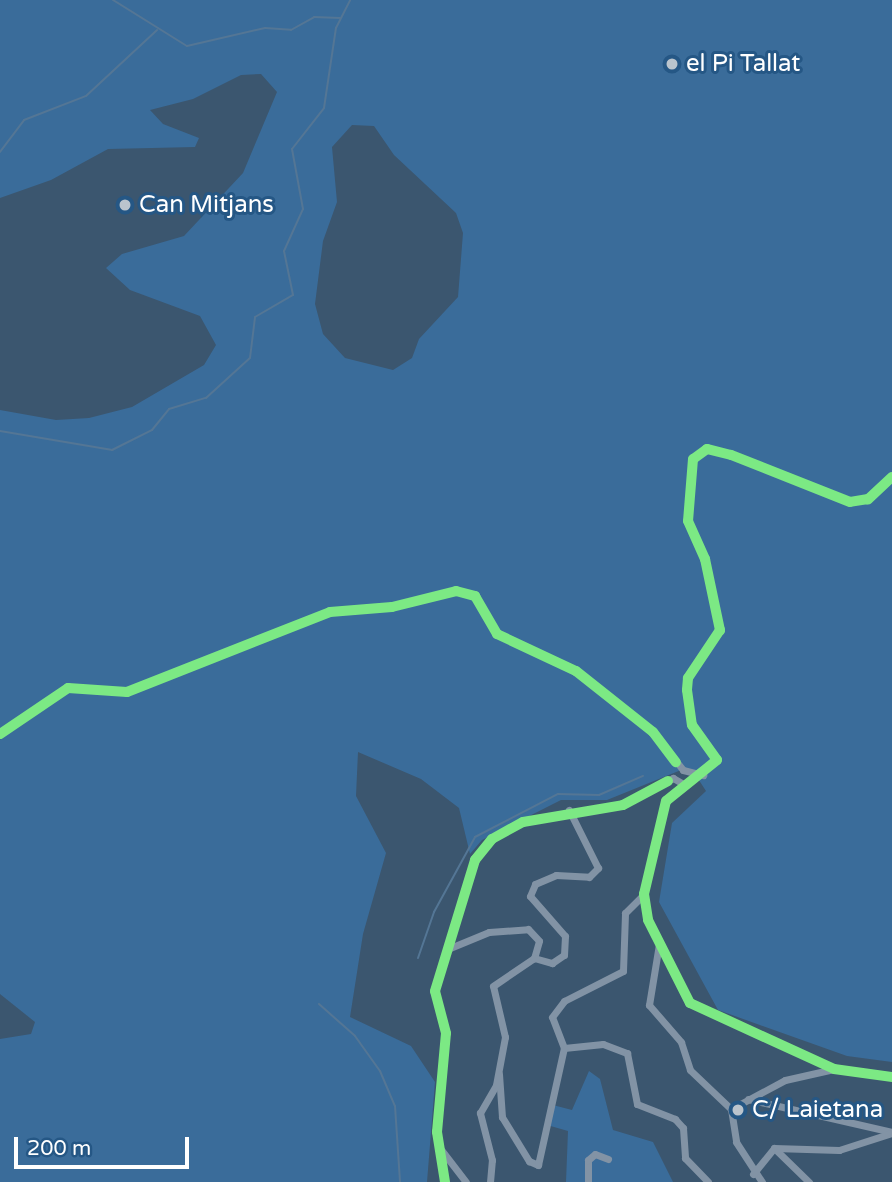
<!DOCTYPE html>
<style>
body{margin:0}
#map{position:relative;width:892px;height:1182px;overflow:hidden;background:#3b566f;font-family:"Varela Round",sans-serif}
div>[style]{position:absolute}
[style*='--x']{left:calc(var(--x)*1px);top:calc(var(--y)*1px);width:calc(var(--w)*1px);rotate:calc(var(--a)*1deg)}
.green>*{inset:0;background:#3a6c9a}
.stream>*{height:2px;margin:-1px;padding:0 1px;transform-origin:1px;border-radius:1px;background:#547695}
.minor>*{height:7px;margin:-3.5px;padding:0 3.5px;transform-origin:3.5px;border-radius:3.5px;background:#8293a5}
.cycleway>*{height:10px;margin:-5px;padding:0 5px;transform-origin:5px;border-radius:5px;background:#7ce984}
.dots>*{width:19px;height:19px;translate:-50% -50%;box-sizing:border-box;border:4px solid #255785;border-radius:50%}
span{translate:-50% -50%;white-space:nowrap;text-align:center;line-height:1.15;-webkit-text-stroke:6px #255785;paint-order:stroke}
.poi-label{font-size:24px;color:#fff}
.left{translate:0 -50%;text-align:left}
.scale{position:absolute;left:14px;top:1137px;width:175px;height:32px;box-sizing:border-box;border:4px solid #fff;border-top:0;padding-left:9px;font-size:21px;line-height:24px;white-space:nowrap;color:#fff;-webkit-text-stroke:5px #255785;paint-order:stroke}
</style>
<div id="map">
<div class="green">
<i style="clip-path:polygon(evenodd,0 0,892px 0,892px 1062px,847px 1056px,718px 1010px,659px 902px,672px 823px,706px 791px,693px 771px,686px 768px,607px 800px,561px 800px,482px 840px,470px 854px,459px 808px,421px 779px,358px 752px,356px 796px,386px 853px,363px 934px,350px 1017px,411px 1046px,435px 1082px,427px 1182px,0 1182px,0 1039px,31px 1034px,35px 1022px,0 994px,0 410px,56px 420px,89px 418px,132px 407px,204px 365px,216px 345px,200px 316px,130px 290px,106px 268px,122px 254px,184px 236px,243px 173px,277px 92px,261px 74px,241px 75px,193px 99px,150px 110px,163px 124px,199px 138px,195px 147px,108px 149px,51px 180px,0 198px,0 0,352px 125px,374px 126px,394px 155px,456px 213px,463px 233px,458px 297px,419px 339px,412px 358px,393px 370px,345px 358px,323px 334px,315px 304px,323px 241px,337px 202px,332px 147px,352px 125px)"></i>
<i style="clip-path:polygon(589px 1071px,600px 1079px,613px 1130px,653px 1142px,673px 1182px,704px 1182px,566px 1182px,568px 1131px,547px 1125px,549px 1104px,572px 1110px)"></i>
</div>
<div class="stream">
<i style="--x:113;--y:0;--w:87;--a:31.9"></i>
<i style="--x:187;--y:46;--w:80;--a:-13"></i>
<i style="--x:265;--y:28;--w:26;--a:4"></i>
<i style="--x:291;--y:30;--w:26;--a:-29"></i>
<i style="--x:314;--y:17;--w:26;--a:2"></i>
<i style="--x:0;--y:152;--w:40;--a:-53"></i>
<i style="--x:24;--y:120;--w:66;--a:-21.2"></i>
<i style="--x:86;--y:96;--w:97;--a:-42.9"></i>
<i style="--x:0;--y:431;--w:114;--a:9.6"></i>
<i style="--x:112;--y:450;--w:45;--a:-26.6"></i>
<i style="--x:152;--y:430;--w:27;--a:-51"></i>
<i style="--x:169;--y:409;--w:39;--a:-17"></i>
<i style="--x:206;--y:398;--w:59;--a:-42.3"></i>
<i style="--x:250;--y:358;--w:41;--a:-83"></i>
<i style="--x:255;--y:317;--w:44;--a:-30.1"></i>
<i style="--x:293;--y:295;--w:45;--a:-101.6"></i>
<i style="--x:284;--y:251;--w:46;--a:-65.7"></i>
<i style="--x:303;--y:209;--w:61;--a:-100.4"></i>
<i style="--x:292;--y:149;--w:52;--a:-52"></i>
<i style="--x:324;--y:108;--w:81;--a:-81.5"></i>
<i style="--x:336;--y:28;--w:31;--a:-63"></i>
<i style="--x:418;--y:958;--w:49;--a:-70.8"></i>
<i style="--x:434;--y:912;--w:85;--a:-61.3"></i>
<i style="--x:475;--y:837;--w:93;--a:-27.4"></i>
<i style="--x:558;--y:794;--w:41;--a:1.4"></i>
<i style="--x:599;--y:795;--w:48;--a:-23.4"></i>
<i style="--x:319;--y:1004;--w:48;--a:41.6"></i>
<i style="--x:355;--y:1036;--w:43;--a:54.5"></i>
<i style="--x:380;--y:1071;--w:38;--a:67"></i>
<i style="--x:395;--y:1106;--w:76;--a:86.2"></i>
</div>
<div class="minor">
<i style="--x:892;--y:477;--w:33;--a:137"></i>
<i style="--x:868;--y:499;--w:18;--a:171"></i>
<i style="--x:850;--y:502;--w:128;--a:-158.4"></i>
<i style="--x:731;--y:455;--w:25;--a:-166"></i>
<i style="--x:707;--y:449;--w:17;--a:144"></i>
<i style="--x:693;--y:459;--w:62;--a:94.6"></i>
<i style="--x:688;--y:521;--w:42;--a:65.9"></i>
<i style="--x:705;--y:559;--w:73;--a:78.1"></i>
<i style="--x:720;--y:630;--w:58;--a:123.7"></i>
<i style="--x:688;--y:678;--w:12;--a:95"></i>
<i style="--x:687;--y:690;--w:35;--a:82"></i>
<i style="--x:692;--y:725;--w:43;--a:54.5"></i>
<i style="--x:717;--y:760;--w:65;--a:141.2"></i>
<i style="--x:666;--y:801;--w:96;--a:103.3"></i>
<i style="--x:644;--y:894;--w:26;--a:81"></i>
<i style="--x:648;--y:920;--w:93;--a:63.2"></i>
<i style="--x:690;--y:1003;--w:158;--a:24.6"></i>
<i style="--x:834;--y:1069;--w:59;--a:7.9"></i>
<i style="--x:0;--y:734;--w:82;--a:-34.1"></i>
<i style="--x:68;--y:688;--w:59;--a:3.9"></i>
<i style="--x:127;--y:692;--w:218;--a:-21.5"></i>
<i style="--x:330;--y:612;--w:62;--a:-4.6"></i>
<i style="--x:392;--y:607;--w:66;--a:-14"></i>
<i style="--x:456;--y:591;--w:20;--a:15"></i>
<i style="--x:475;--y:596;--w:44;--a:59.9"></i>
<i style="--x:497;--y:634;--w:80;--a:24.3"></i>
<i style="--x:570;--y:667;--w:105;--a:38.1"></i>
<i style="--x:653;--y:732;--w:48;--a:51.7"></i>
<i style="--x:683;--y:770;--w:21;--a:14"></i>
<i style="--x:659;--y:944;--w:62;--a:99.3"></i>
<i style="--x:649;--y:1005;--w:49;--a:49.1"></i>
<i style="--x:681;--y:1042;--w:29;--a:72"></i>
<i style="--x:690;--y:1070;--w:57;--a:43.6"></i>
<i style="--x:450;--y:948;--w:42;--a:-22.3"></i>
<i style="--x:489;--y:932;--w:39;--a:-4"></i>
<i style="--x:528;--y:929;--w:16;--a:47"></i>
<i style="--x:539;--y:941;--w:18;--a:106"></i>
<i style="--x:564;--y:1048;--w:39;--a:-6"></i>
<i style="--x:603;--y:1044;--w:26;--a:21"></i>
<i style="--x:627;--y:1053;--w:52;--a:78.9"></i>
<i style="--x:637;--y:1104;--w:41;--a:21.5"></i>
<i style="--x:675;--y:1119;--w:12;--a:48"></i>
<i style="--x:683;--y:1128;--w:30;--a:86"></i>
<i style="--x:685;--y:1158;--w:33;--a:46"></i>
<i style="--x:499;--y:1074;--w:43;--a:86"></i>
<i style="--x:502;--y:1117;--w:52;--a:58.5"></i>
<i style="--x:529;--y:1161;--w:10;--a:24"></i>
<i style="--x:538;--y:1165;--w:120;--a:-77.5"></i>
<i style="--x:564;--y:1048;--w:33;--a:-111"></i>
<i style="--x:552;--y:1017;--w:20;--a:-53"></i>
<i style="--x:564;--y:1001;--w:66;--a:-27"></i>
<i style="--x:623;--y:971;--w:58;--a:-88"></i>
<i style="--x:625;--y:913;--w:27;--a:-45"></i>
<i style="--x:748;--y:1099;--w:148;--a:12.9"></i>
<i style="--x:731;--y:1109;--w:61;--a:-28.2"></i>
<i style="--x:785;--y:1080;--w:50;--a:-12.7"></i>
<i style="--x:731;--y:1109;--w:33;--a:81"></i>
<i style="--x:736;--y:1142;--w:48;--a:57"></i>
<i style="--x:439;--y:1147;--w:44;--a:52.4"></i>
<i style="--x:774;--y:1148;--w:49;--a:44.2"></i>
<i style="--x:753;--y:1174;--w:33;--a:-51"></i>
<i style="--x:774;--y:1148;--w:65;--a:1.8"></i>
<i style="--x:839;--y:1150;--w:56;--a:-17.8"></i>
<i style="--x:445;--y:1182;--w:51;--a:-99.1"></i>
<i style="--x:437;--y:1132;--w:99;--a:-84.8"></i>
<i style="--x:446;--y:1033;--w:43;--a:-104.7"></i>
<i style="--x:435;--y:991;--w:137;--a:-73"></i>
<i style="--x:475;--y:860;--w:27;--a:-51"></i>
<i style="--x:492;--y:839;--w:35;--a:-29"></i>
<i style="--x:523;--y:822;--w:101;--a:-9.6"></i>
<i style="--x:623;--y:805;--w:57;--a:-28.4"></i>
<i style="--x:673;--y:778;--w:14;--a:30"></i>
<i style="--x:490;--y:1182;--w:22;--a:-85"></i>
<i style="--x:492;--y:1160;--w:49;--a:-104.3"></i>
<i style="--x:480;--y:1113;--w:32;--a:-60"></i>
<i style="--x:496;--y:1085;--w:49;--a:-79.4"></i>
<i style="--x:505;--y:1037;--w:52;--a:-103.2"></i>
<i style="--x:493;--y:986;--w:50;--a:-34.3"></i>
<i style="--x:534;--y:958;--w:19;--a:16"></i>
<i style="--x:552;--y:963;--w:14;--a:-34"></i>
<i style="--x:564;--y:955;--w:19;--a:-87"></i>
<i style="--x:565;--y:936;--w:53;--a:-131.2"></i>
<i style="--x:530;--y:896;--w:13;--a:-67"></i>
<i style="--x:535;--y:884;--w:23;--a:-23"></i>
<i style="--x:556;--y:875;--w:33;--a:3"></i>
<i style="--x:589;--y:877;--w:13;--a:-45"></i>
<i style="--x:598;--y:868;--w:65;--a:-116.6"></i>
<i style="--x:588;--y:1182;--w:22;--a:-90"></i>
<i style="--x:588;--y:1160;--w:9;--a:-41"></i>
<i style="--x:595;--y:1154;--w:14;--a:21"></i>
</div>
<div class="cycleway">
<i style="--x:892;--y:477;--w:33;--a:137"></i>
<i style="--x:868;--y:499;--w:18;--a:171"></i>
<i style="--x:850;--y:502;--w:128;--a:-158.4"></i>
<i style="--x:731;--y:455;--w:25;--a:-166"></i>
<i style="--x:707;--y:449;--w:17;--a:144"></i>
<i style="--x:693;--y:459;--w:62;--a:94.6"></i>
<i style="--x:688;--y:521;--w:42;--a:65.9"></i>
<i style="--x:705;--y:559;--w:73;--a:78.1"></i>
<i style="--x:720;--y:630;--w:58;--a:123.7"></i>
<i style="--x:688;--y:678;--w:12;--a:95"></i>
<i style="--x:687;--y:690;--w:35;--a:82"></i>
<i style="--x:692;--y:725;--w:43;--a:54.5"></i>
<i style="--x:717;--y:760;--w:65;--a:141.2"></i>
<i style="--x:666;--y:801;--w:96;--a:103.3"></i>
<i style="--x:644;--y:894;--w:26;--a:81"></i>
<i style="--x:648;--y:920;--w:93;--a:63.2"></i>
<i style="--x:690;--y:1003;--w:158;--a:24.6"></i>
<i style="--x:834;--y:1069;--w:59;--a:7.9"></i>
<i style="--x:0;--y:734;--w:82;--a:-34.1"></i>
<i style="--x:68;--y:688;--w:59;--a:3.9"></i>
<i style="--x:127;--y:692;--w:218;--a:-21.5"></i>
<i style="--x:330;--y:612;--w:62;--a:-4.6"></i>
<i style="--x:392;--y:607;--w:66;--a:-14"></i>
<i style="--x:456;--y:591;--w:20;--a:15"></i>
<i style="--x:475;--y:596;--w:44;--a:59.9"></i>
<i style="--x:497;--y:634;--w:87;--a:25.1"></i>
<i style="--x:576;--y:671;--w:98;--a:38.4"></i>
<i style="--x:653;--y:732;--w:38;--a:53"></i>
<i style="--x:445;--y:1182;--w:51;--a:-99.1"></i>
<i style="--x:437;--y:1132;--w:99;--a:-84.8"></i>
<i style="--x:446;--y:1033;--w:43;--a:-104.7"></i>
<i style="--x:435;--y:991;--w:137;--a:-73"></i>
<i style="--x:475;--y:860;--w:27;--a:-51"></i>
<i style="--x:492;--y:839;--w:35;--a:-29"></i>
<i style="--x:523;--y:822;--w:101;--a:-9.6"></i>
<i style="--x:623;--y:805;--w:51;--a:-28.1"></i>
</div>
<div class="dots">
<i style="left:672px;top:64px;background:#bac4cd"></i>
<i style="left:125px;top:205px;background:#bac4cd"></i>
<i style="left:738px;top:1110px;background:#bac4cd"></i>
</div>
<div class="poi-label">
<span class="left" style="left:686px;top:64px">el Pi Tallat</span>
<span class="left" style="left:139px;top:205px">Can Mitjans</span>
<span class="left" style="left:752px;top:1110px">C/ Laietana</span>
</div>
<div class="scale">200 m</div>
</div>
